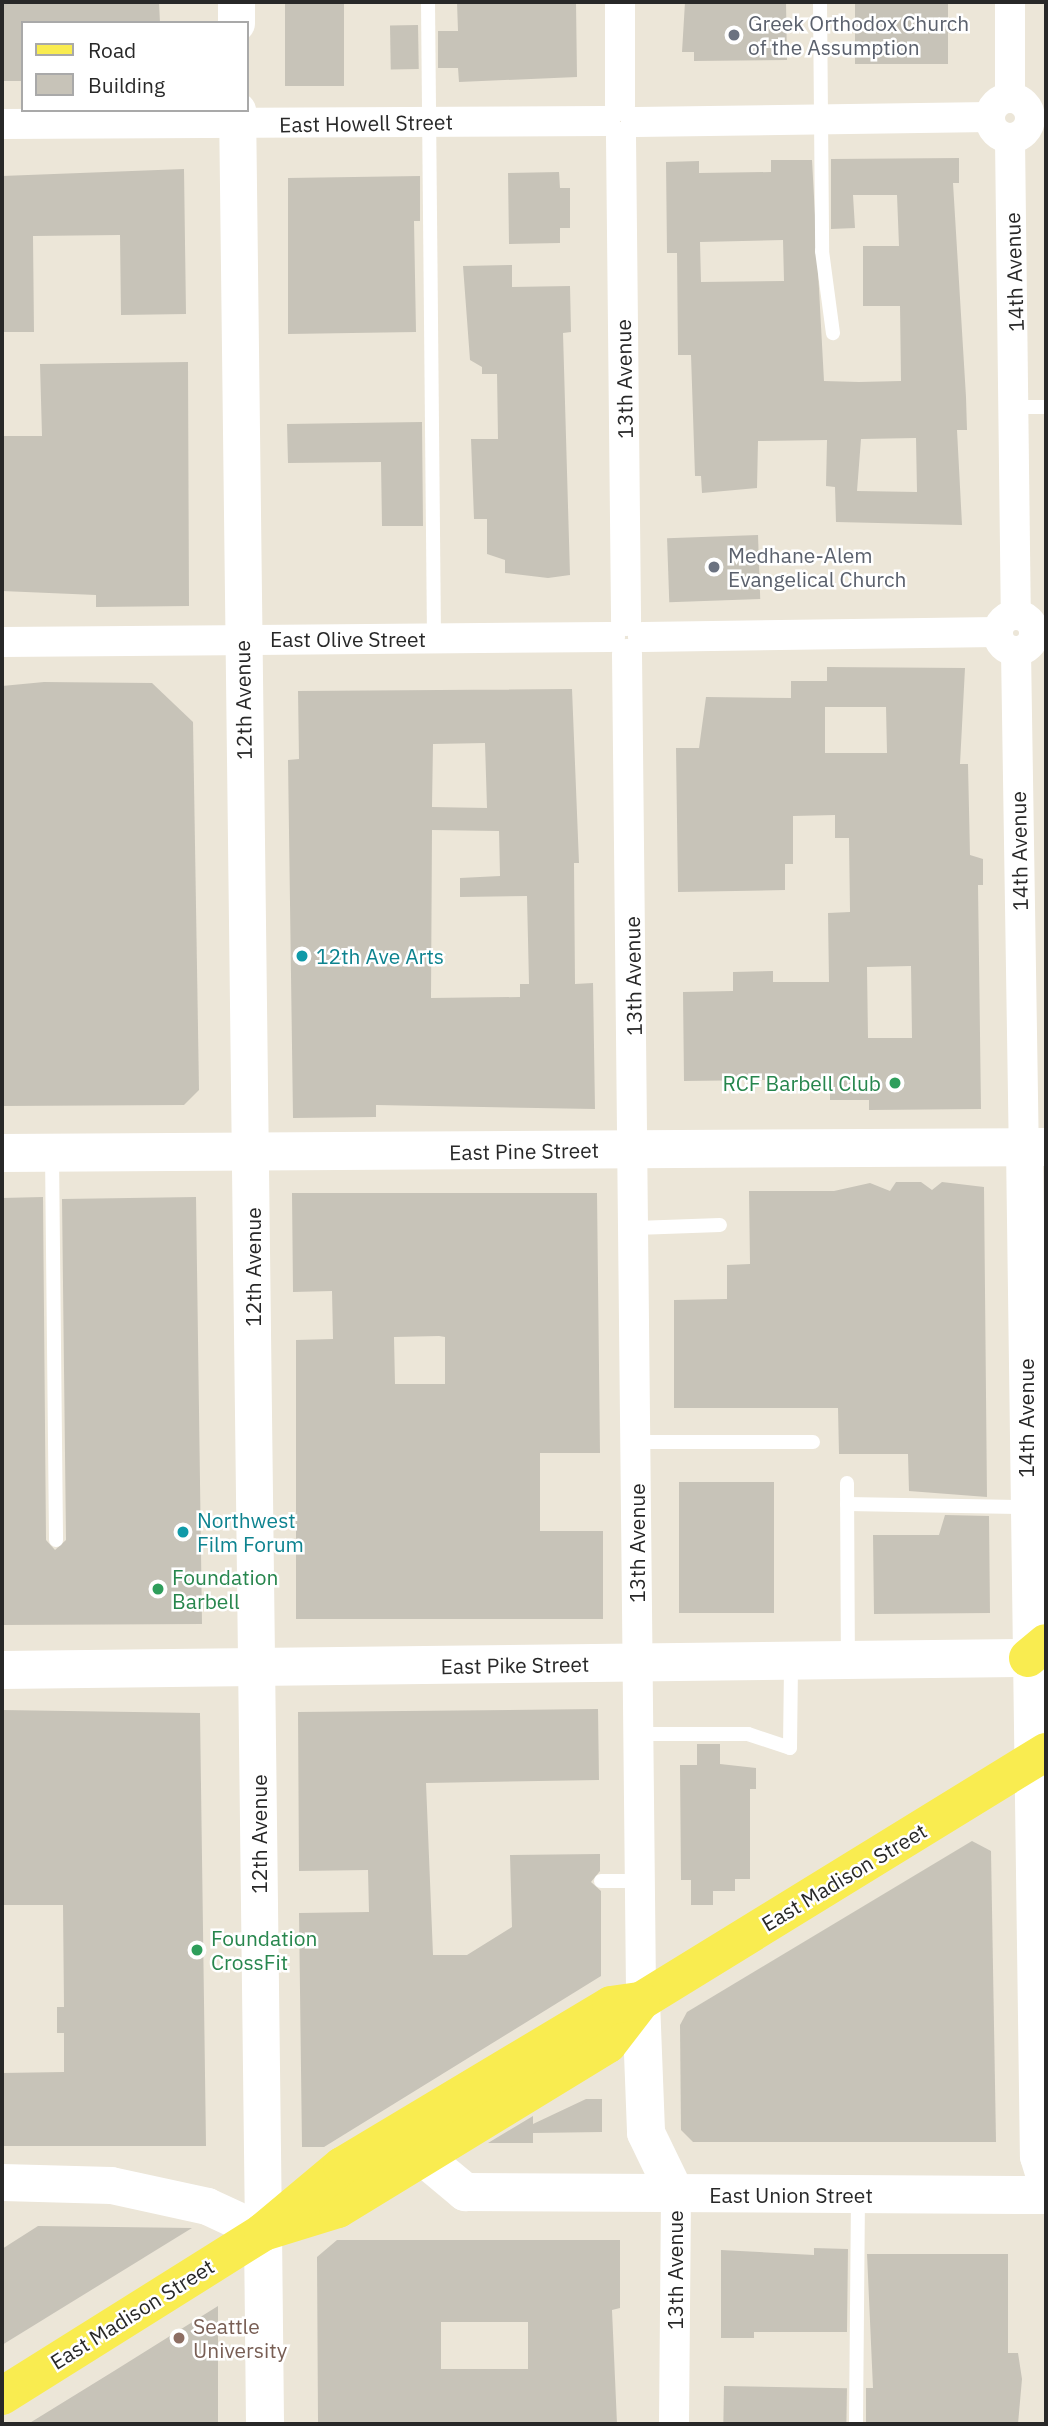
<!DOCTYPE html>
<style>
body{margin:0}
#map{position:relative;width:1048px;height:2426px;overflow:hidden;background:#ece6d8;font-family:"IBM Plex Sans",sans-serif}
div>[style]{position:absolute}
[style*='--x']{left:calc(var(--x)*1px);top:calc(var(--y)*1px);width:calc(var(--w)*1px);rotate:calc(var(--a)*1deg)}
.building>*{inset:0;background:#c7c3b8;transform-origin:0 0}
.service>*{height:14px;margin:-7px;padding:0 7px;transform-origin:7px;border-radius:7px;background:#fff}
.minor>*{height:30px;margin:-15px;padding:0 15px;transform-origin:15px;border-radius:15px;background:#fff}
.minor>.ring{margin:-15px;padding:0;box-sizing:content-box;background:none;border:30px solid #fff;border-radius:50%}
.tertiary>*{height:37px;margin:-18.5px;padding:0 18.5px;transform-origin:18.5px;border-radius:18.5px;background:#fff}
.secondary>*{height:38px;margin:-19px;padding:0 19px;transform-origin:19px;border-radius:19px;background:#fff}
.primary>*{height:38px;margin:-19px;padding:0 19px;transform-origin:19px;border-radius:19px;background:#f9ec50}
.dots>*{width:19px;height:19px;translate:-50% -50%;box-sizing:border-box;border:4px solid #fff;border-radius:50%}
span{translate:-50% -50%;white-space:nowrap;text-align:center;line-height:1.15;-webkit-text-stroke:5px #fff;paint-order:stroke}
.worship-label{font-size:21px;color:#5b616d}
.left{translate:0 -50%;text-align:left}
.street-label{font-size:21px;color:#282828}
.culture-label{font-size:21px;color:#0d838f}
.leisure-label{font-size:21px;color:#27864d}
.right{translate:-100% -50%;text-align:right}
.education-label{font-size:21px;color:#785e54}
.frame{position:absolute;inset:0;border:4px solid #282828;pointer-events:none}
.legend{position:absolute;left:21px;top:21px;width:228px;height:91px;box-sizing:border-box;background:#fff;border:2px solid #a9a9a9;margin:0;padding:9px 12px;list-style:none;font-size:21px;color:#282828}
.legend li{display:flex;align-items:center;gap:14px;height:35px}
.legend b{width:35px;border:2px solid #a9a9a9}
</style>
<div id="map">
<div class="building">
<i style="clip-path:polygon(2px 2px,159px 2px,160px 23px,23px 23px,23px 81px,2px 81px)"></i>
<i style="left:285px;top:2px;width:59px;height:84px"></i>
<i style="clip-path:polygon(457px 2px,576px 2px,577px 77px,459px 82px,458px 68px,438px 68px,438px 31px,458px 31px)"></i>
<i style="clip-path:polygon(685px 2px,786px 2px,787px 60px,694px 61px,694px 52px,682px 52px)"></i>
<i style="left:855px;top:2px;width:93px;height:62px"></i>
<i style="left:418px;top:25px;width:44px;height:28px;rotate:89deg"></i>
<i style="clip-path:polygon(evenodd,959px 158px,959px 183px,953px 183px,966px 397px,967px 430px,957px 430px,962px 525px,836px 522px,835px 487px,826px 486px,827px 440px,758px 441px,757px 488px,702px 493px,701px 476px,695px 476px,691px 355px,678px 355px,677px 253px,667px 253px,666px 162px,699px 161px,699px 173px,771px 172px,771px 160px,812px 160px,824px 381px,859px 382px,901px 381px,900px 306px,863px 306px,863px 246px,899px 246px,897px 195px,853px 195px,855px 228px,831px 229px,831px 159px,959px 158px,783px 240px,784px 281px,701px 282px,700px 242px,783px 240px,959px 158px,916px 438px,917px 492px,857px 491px,861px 439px,916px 438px)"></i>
<i style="clip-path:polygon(184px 169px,186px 314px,121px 315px,120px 235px,33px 236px,34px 332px,2px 332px,2px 176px)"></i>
<i style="clip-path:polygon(559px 172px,560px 188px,570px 188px,570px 228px,560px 228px,560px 243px,509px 244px,508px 173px)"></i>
<i style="clip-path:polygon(420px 176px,420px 221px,414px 221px,416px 332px,288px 334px,288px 178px)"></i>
<i style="clip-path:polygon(512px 265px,512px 287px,570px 286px,571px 332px,563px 333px,570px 575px,548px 578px,505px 573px,505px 560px,487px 554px,487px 519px,474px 519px,471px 439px,498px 439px,497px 374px,482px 374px,482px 367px,470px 360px,463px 266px)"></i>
<i style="clip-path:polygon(188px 362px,189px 606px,96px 607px,96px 595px,2px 591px,2px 436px,42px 436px,40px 364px)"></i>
<i style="clip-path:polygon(422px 422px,423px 526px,382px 526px,381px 462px,288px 463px,287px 424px)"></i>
<i style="left:758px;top:535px;width:64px;height:91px;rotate:88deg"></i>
<i style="clip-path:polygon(evenodd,827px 667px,965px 668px,960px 764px,968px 764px,970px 855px,983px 859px,983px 885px,978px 885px,981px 1109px,869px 1110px,869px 1100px,830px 1100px,830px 1079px,684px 1081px,683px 992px,733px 991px,733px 972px,773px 971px,773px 982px,829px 982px,828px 913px,850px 912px,849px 838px,835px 838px,835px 815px,793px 816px,793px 864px,785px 864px,785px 890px,678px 892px,676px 748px,699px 748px,706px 697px,791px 698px,791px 681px,827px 681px,827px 667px,825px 707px,886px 707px,887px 753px,825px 753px,825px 707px,827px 667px,911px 966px,912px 1038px,868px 1038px,867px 967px,911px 966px)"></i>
<i style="clip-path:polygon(44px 682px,152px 683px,193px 722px,199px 1090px,184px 1105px,2px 1106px,2px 686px)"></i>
<i style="clip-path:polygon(evenodd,572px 689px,579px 863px,574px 863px,575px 984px,593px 983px,595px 1109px,376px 1105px,376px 1117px,293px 1118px,288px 760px,299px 759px,298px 691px,572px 689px,485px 743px,487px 808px,432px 807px,433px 744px,485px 743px,572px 689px,432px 830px,499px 831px,500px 876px,460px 878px,460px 897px,527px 896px,529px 984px,520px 984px,520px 997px,431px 998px,432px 830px)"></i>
<i style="clip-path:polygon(896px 1182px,921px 1182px,932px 1190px,942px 1182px,984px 1187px,987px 1497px,909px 1491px,908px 1454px,839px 1454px,838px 1408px,674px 1408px,674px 1300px,727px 1299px,727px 1265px,750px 1264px,749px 1191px,834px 1191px,870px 1183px,890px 1191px)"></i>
<i style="clip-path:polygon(evenodd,292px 1193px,597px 1193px,600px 1453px,540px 1453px,540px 1531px,603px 1531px,603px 1619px,296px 1619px,296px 1340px,333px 1339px,332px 1291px,293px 1292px,292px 1193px,439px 1336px,445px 1337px,445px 1384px,395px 1384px,394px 1337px,439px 1336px)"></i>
<i style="clip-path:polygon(43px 1197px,46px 1540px,55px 1550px,66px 1540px,62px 1199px,196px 1197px,202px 1624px,2px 1625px,2px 1198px)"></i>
<i style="left:774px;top:1482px;width:131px;height:95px;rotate:90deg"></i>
<i style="clip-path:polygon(945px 1515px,989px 1516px,990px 1613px,874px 1614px,873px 1535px,939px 1535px)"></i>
<i style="clip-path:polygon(598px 1709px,599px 1780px,426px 1783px,433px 1955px,467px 1955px,512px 1927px,510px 1855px,600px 1854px,600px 1871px,591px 1882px,601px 1891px,601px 1976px,324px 2147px,302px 2147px,299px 1913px,369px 1912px,368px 1870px,299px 1871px,298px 1712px)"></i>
<i style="clip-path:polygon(2px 1710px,200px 1713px,206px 2146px,2px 2146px,2px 2073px,64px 2072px,64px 2033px,57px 2033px,57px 2007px,64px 2007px,63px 1905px,2px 1905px)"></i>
<i style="clip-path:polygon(697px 1744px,720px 1744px,720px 1764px,756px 1768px,756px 1789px,750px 1789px,750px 1879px,735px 1879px,735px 1891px,713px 1891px,713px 1905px,691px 1905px,691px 1880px,681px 1880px,680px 1765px,697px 1765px)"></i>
<i style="clip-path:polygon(972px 1841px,991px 1851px,996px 2142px,693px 2142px,681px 2130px,680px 2025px,687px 2012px)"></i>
<i style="clip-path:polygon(586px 2099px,602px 2099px,602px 2132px,533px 2133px,533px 2143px,488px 2143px,533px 2116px,533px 2124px)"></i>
<i style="clip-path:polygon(38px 2226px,192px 2228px,2px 2345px,2px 2249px)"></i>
<i style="clip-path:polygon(evenodd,337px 2240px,620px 2240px,620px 2308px,612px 2310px,617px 2424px,318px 2424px,317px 2257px,337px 2240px,441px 2322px,528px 2322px,528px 2369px,441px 2369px,441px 2322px)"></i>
<i style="clip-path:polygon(814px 2248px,848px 2249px,847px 2332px,754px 2332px,754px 2338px,721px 2338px,721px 2250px,814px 2255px)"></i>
<i style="clip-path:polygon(867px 2254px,1008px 2254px,1008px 2353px,1018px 2353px,1022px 2379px,1018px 2424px,866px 2424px,866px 2388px,873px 2388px)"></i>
<i style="clip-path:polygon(218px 2306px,218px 2424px,28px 2424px,114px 2371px)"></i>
<i style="left:724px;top:2386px;width:123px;height:38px;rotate:1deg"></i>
</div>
<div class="service">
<i style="--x:428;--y:2;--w:637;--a:89.46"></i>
<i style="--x:820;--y:2;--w:249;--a:89.5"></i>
<i style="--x:822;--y:251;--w:83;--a:82.4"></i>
<i style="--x:1017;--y:407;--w:29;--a:0"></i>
<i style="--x:52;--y:1154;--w:386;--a:89.4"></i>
<i style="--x:636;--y:1228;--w:84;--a:-2"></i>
<i style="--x:637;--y:1442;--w:176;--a:0"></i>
<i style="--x:847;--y:1483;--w:173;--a:89.7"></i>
<i style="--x:847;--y:1504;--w:180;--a:1"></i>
<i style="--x:639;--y:1734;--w:109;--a:0"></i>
<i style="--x:748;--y:1734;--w:44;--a:18.4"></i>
<i style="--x:790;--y:1748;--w:86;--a:-89.3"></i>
<i style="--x:601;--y:1881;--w:39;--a:0"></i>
<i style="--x:856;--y:2424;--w:229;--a:-89.5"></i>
</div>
<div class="minor">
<i style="--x:620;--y:2;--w:104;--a:90"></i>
<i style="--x:1010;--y:2;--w:96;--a:90"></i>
<i class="ring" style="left:990px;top:98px;width:10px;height:10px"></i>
<i style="--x:636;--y:122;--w:354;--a:-0.8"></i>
<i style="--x:2;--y:124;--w:603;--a:-0.29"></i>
<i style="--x:621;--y:137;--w:484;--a:89.4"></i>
<i style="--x:1010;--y:139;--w:476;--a:89.3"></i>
<i class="ring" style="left:998px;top:615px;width:6px;height:6px"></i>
<i style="--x:643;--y:637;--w:354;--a:-0.8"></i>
<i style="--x:2;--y:642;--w:608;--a:-0.47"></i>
<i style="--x:1016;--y:651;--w:496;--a:89.1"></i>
<i style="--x:627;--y:654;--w:1347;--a:89.4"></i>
<i style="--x:674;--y:2424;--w:229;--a:-89.5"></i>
</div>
<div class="tertiary">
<i style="--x:236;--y:2;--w:21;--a:90"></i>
<i style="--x:1024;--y:1147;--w:1009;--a:89.21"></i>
<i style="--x:1038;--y:2156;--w:28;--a:73"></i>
<i style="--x:2;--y:2182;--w:109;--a:1.6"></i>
<i style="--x:111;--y:2185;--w:98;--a:12.3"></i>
<i style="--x:207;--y:2206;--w:62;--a:24.9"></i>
<i style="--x:263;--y:2232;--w:2122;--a:-90.7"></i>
</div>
<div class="secondary">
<i style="--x:2;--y:1153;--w:1044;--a:-0.33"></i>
<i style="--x:2;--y:1670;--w:1026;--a:-0.67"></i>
<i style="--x:641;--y:2001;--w:132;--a:87.8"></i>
<i style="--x:646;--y:2133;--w:69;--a:64.2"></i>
<i style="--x:423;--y:2157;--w:55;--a:39.8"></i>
<i style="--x:465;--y:2192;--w:581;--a:0.3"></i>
<i style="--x:263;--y:2232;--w:192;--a:89.4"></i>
</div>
<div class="primary">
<i style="--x:1028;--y:1658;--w:23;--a:-40"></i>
<i style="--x:263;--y:2232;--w:78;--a:-17"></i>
<i style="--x:338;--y:2209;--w:316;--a:-31.4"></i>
<i style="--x:608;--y:2044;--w:54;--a:-52.5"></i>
<i style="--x:641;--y:2001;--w:475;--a:-31.6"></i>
<i style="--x:2;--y:2396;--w:308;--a:-32.1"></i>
<i style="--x:263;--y:2232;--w:103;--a:-39.9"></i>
<i style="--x:342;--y:2166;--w:313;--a:-30.9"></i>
<i style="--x:611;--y:2005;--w:30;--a:-8"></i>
</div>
<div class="dots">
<i style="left:734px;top:35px;background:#6b7280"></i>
<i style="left:714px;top:567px;background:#6b7280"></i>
<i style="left:302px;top:956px;background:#0f9aa8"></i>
<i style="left:895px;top:1083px;background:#2e9e5b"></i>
<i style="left:183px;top:1532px;background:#0f9aa8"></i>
<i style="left:158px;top:1589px;background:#2e9e5b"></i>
<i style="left:197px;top:1950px;background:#2e9e5b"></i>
<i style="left:179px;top:2338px;background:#8d6e63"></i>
</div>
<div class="worship-label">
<span class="left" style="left:748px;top:35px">Greek Orthodox Church<br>of the Assumption</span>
<span class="left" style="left:728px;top:567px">Medhane-Alem<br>Evangelical Church</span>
</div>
<div class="street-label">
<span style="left:366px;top:123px;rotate:-1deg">East Howell Street</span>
<span style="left:1014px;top:272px;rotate:-92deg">14th Avenue</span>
<span style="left:624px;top:379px;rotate:-91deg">13th Avenue</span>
<span style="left:348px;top:639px">East Olive Street</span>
<span style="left:243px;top:700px;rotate:-91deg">12th Avenue</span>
<span style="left:1019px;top:851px;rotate:-91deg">14th Avenue</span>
<span style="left:633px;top:976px;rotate:-91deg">13th Avenue</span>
<span style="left:524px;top:1151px;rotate:-1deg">East Pine Street</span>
<span style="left:253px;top:1267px;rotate:-90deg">12th Avenue</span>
<span style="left:1026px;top:1418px;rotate:-90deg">14th Avenue</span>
<span style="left:637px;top:1543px;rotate:-90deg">13th Avenue</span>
<span style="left:515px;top:1665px;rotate:-1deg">East Pike Street</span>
<span style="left:259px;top:1834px;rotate:-90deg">12th Avenue</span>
<span style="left:844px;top:1877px;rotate:-31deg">East Madison Street</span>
<span style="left:791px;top:2195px">East Union Street</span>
<span style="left:675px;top:2270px;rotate:-90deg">13th Avenue</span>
<span style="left:132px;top:2314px;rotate:-32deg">East Madison Street</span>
</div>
<div class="culture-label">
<span class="left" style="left:316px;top:956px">12th Ave Arts</span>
<span class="left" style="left:197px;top:1532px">Northwest<br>Film Forum</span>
</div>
<div class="leisure-label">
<span class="right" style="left:881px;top:1083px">RCF Barbell Club</span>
<span class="left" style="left:172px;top:1589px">Foundation<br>Barbell</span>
<span class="left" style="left:211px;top:1950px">Foundation<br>CrossFit</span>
</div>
<div class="education-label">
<span class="left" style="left:193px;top:2338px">Seattle<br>University</span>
</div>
<div class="frame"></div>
<ul class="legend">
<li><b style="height:9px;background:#f9ec50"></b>Road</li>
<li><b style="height:19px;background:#c7c3b8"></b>Building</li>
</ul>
</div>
